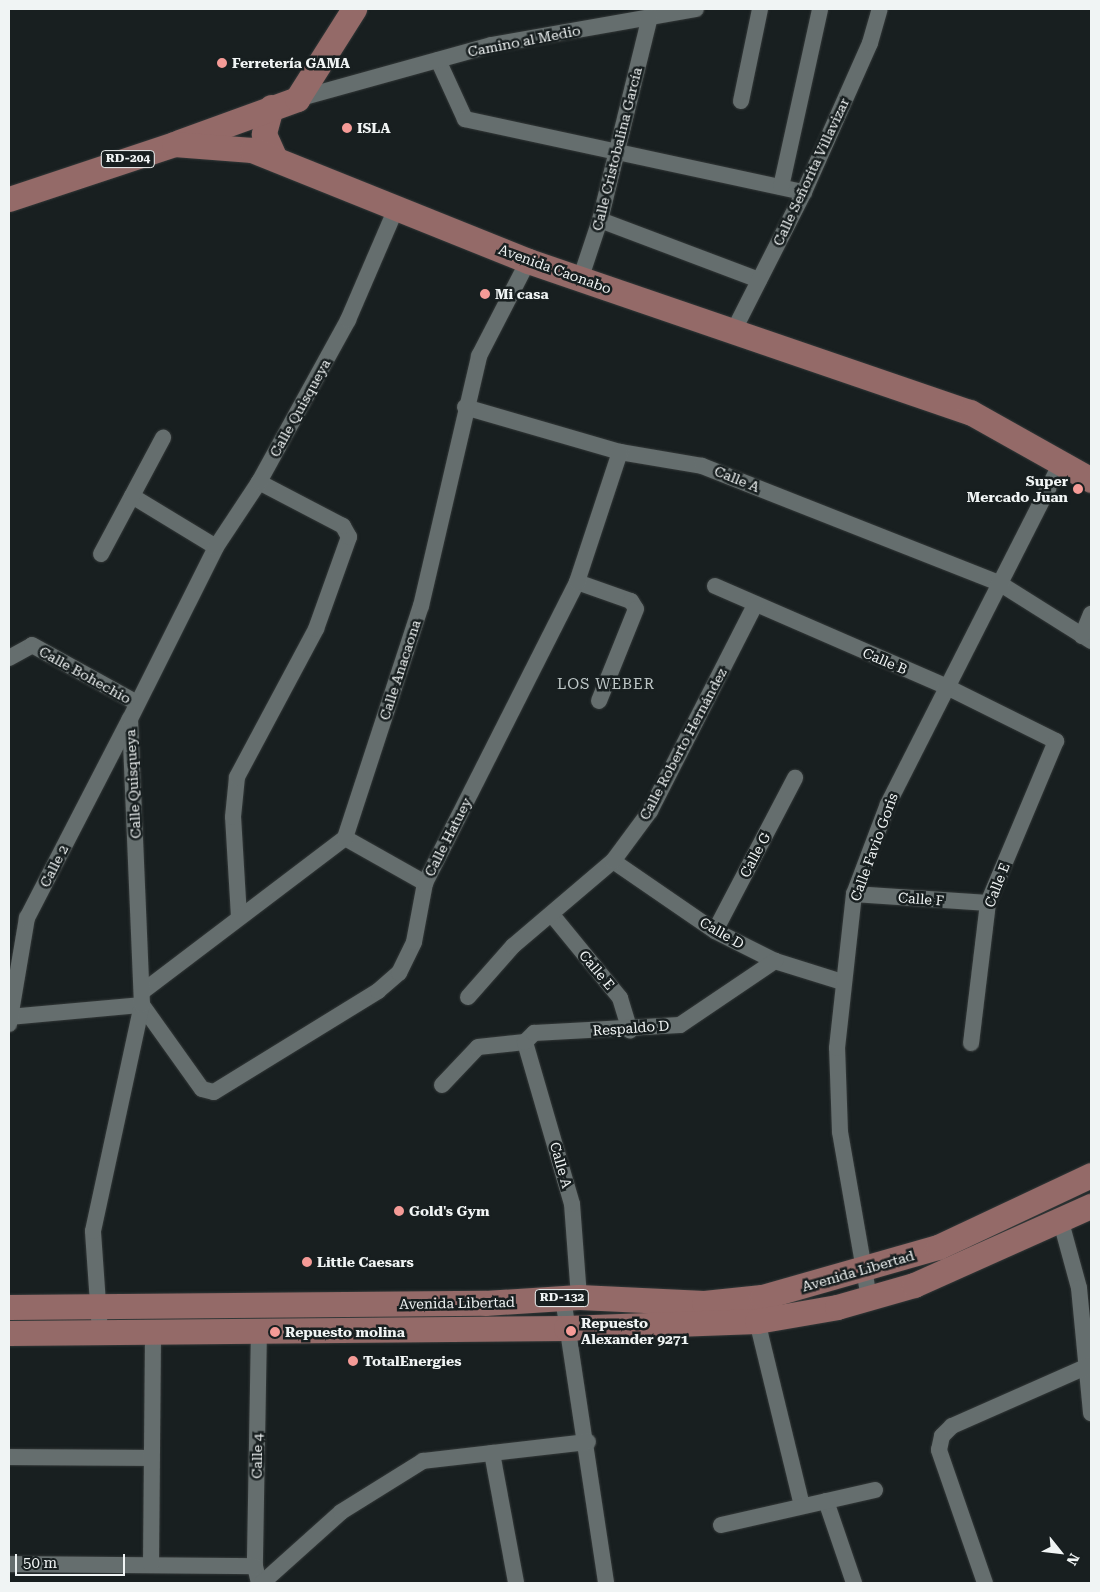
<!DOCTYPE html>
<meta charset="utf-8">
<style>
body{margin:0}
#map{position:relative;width:1100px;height:1592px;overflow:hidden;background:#181f20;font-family:"Roboto Serif",serif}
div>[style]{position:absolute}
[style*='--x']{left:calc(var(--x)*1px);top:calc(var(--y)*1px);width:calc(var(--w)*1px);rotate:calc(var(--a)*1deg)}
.roads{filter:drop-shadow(0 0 1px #333838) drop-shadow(0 0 1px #333838)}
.minor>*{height:16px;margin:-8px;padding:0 8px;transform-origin:8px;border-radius:8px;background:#656e6e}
.primary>*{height:25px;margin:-12.5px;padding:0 12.5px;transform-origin:12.5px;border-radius:12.5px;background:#946a68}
.dots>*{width:14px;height:14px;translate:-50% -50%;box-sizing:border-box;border:2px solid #181f20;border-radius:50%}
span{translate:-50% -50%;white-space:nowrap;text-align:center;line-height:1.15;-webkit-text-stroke:5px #181f20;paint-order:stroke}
.shield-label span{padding:1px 4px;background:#181f20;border:1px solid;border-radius:4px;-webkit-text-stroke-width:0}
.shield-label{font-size:12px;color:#f0f4f4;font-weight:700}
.street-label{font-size:14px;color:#f0f4f4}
.poi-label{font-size:14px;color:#f0f4f4;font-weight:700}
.left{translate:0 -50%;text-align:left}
.right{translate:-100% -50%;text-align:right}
.neighbourhood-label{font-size:15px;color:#bec7c7;letter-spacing:1px}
.frame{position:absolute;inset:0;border:10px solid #f0f4f4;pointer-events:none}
.north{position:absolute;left:1035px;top:1527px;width:50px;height:50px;-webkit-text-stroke:4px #181f20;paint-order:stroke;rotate:119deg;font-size:14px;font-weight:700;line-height:20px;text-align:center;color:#f0f4f4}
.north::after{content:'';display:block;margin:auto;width:18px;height:22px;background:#f0f4f4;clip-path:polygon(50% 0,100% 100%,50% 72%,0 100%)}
.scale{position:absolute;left:15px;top:1554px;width:110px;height:22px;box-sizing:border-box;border:2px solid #f0f4f4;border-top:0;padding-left:6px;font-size:15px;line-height:18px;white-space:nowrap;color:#f0f4f4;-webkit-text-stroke:4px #181f20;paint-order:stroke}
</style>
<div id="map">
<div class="roads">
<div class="minor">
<i style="--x:438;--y:60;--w:65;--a:65.4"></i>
<i style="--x:465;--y:119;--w:347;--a:12.2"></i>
<i style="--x:297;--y:99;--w:202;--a:-15.5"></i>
<i style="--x:492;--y:45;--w:207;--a:-10"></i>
<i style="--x:741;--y:101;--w:94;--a:-78.3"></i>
<i style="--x:781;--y:187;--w:182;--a:-77.6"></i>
<i style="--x:600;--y:220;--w:170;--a:20.7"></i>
<i style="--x:580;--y:280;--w:63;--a:-71.6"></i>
<i style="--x:600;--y:220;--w:209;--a:-76.2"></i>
<i style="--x:733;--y:332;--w:157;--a:-63.1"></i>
<i style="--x:804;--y:192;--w:163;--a:-66.1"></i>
<i style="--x:870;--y:43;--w:35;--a:-74"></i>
<i style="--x:465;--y:407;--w:161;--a:16.2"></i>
<i style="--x:620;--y:452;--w:83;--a:9.7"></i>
<i style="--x:702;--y:466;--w:319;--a:21.5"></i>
<i style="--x:999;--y:583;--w:109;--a:32.2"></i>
<i style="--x:132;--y:496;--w:98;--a:31.3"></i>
<i style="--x:101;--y:554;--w:132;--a:-61.9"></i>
<i style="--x:577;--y:582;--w:57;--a:19.4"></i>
<i style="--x:631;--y:601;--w:9;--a:58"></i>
<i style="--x:636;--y:609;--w:99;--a:111.9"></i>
<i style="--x:715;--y:586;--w:253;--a:23.5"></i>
<i style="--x:947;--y:687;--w:122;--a:26.4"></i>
<i style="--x:1056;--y:741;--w:176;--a:112.8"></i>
<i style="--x:988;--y:903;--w:141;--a:96.9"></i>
<i style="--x:1082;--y:636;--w:24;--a:-68"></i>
<i style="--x:9;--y:658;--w:26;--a:-29"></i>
<i style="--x:32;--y:645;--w:120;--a:28.9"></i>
<i style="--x:345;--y:838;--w:92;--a:29.4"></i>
<i style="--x:613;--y:861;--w:124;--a:34.5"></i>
<i style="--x:715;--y:931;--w:67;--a:26.6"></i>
<i style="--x:775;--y:961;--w:70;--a:17.4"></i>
<i style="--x:854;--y:894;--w:134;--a:3.8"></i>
<i style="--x:553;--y:916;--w:106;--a:50.7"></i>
<i style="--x:620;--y:998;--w:34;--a:73"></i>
<i style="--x:239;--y:917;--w:100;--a:-93.4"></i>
<i style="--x:233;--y:817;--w:40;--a:-84.3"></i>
<i style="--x:237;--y:777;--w:168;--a:-61.9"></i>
<i style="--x:316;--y:629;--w:98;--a:-70.3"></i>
<i style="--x:349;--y:537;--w:13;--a:-119"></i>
<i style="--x:343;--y:526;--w:95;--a:-152.4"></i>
<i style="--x:715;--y:931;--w:173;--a:-62.4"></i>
<i style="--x:142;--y:992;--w:255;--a:-37.2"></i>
<i style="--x:345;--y:838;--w:244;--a:-71.9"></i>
<i style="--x:421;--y:606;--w:257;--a:-76.9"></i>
<i style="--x:479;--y:356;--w:107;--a:-62.7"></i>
<i style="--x:468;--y:997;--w:68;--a:-48.6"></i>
<i style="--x:513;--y:946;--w:131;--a:-40.4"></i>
<i style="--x:613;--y:861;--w:62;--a:-53.5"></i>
<i style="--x:650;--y:811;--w:231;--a:-63"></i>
<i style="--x:9;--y:1017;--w:134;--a:-5.2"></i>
<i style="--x:142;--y:1005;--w:103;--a:54.5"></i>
<i style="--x:202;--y:1089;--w:12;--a:14"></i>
<i style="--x:214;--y:1092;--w:193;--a:-31.6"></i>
<i style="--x:378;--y:991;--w:28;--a:-41"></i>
<i style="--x:399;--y:973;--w:34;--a:-64"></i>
<i style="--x:414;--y:942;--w:60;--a:-79.4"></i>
<i style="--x:425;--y:883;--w:337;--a:-63.2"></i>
<i style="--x:577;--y:582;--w:137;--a:-71.7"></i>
<i style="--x:9;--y:1024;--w:108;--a:-80.4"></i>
<i style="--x:27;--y:918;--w:223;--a:-62.7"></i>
<i style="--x:442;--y:1085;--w:52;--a:-46.5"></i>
<i style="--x:478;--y:1047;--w:47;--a:-6.1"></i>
<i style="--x:1061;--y:1222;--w:68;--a:74.7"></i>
<i style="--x:1079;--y:1288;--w:126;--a:84.5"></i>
<i style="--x:579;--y:1297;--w:93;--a:-94.3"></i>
<i style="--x:572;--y:1204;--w:169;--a:-106.2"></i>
<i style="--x:525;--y:1042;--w:13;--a:-45"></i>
<i style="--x:534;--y:1033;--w:146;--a:-3.1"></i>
<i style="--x:680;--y:1025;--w:115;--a:-34"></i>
<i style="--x:563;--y:1298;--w:288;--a:81.4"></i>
<i style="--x:869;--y:1298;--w:169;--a:-99.9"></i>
<i style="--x:840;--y:1132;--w:84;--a:-92"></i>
<i style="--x:837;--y:1048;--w:155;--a:-83.7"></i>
<i style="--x:854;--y:894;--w:96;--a:-69.3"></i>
<i style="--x:888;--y:804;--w:385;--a:-63.1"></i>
<i style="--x:757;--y:1321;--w:190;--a:76.3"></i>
<i style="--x:259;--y:1328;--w:238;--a:91"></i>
<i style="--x:255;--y:1566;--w:17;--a:77"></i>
<i style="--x:100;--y:1332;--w:101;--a:-94"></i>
<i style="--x:93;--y:1231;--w:231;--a:-77.8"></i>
<i style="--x:142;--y:1005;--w:286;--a:-92.4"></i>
<i style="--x:130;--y:719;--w:192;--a:-63.4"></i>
<i style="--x:216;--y:547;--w:78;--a:-56.5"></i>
<i style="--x:259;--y:482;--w:185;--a:-61.2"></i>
<i style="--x:348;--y:320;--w:124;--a:-66.7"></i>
<i style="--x:492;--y:1453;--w:132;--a:79.5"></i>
<i style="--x:9;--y:1457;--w:142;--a:0.4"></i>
<i style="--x:826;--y:1501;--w:87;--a:71.1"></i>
<i style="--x:721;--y:1525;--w:158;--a:-12.8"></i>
<i style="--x:9;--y:1564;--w:246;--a:0.5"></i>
<i style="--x:151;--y:1565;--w:236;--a:-89.5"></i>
<i style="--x:262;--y:1583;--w:106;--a:-41.9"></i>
<i style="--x:341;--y:1512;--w:97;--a:-31.9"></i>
<i style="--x:423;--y:1461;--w:166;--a:-6.6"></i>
<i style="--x:985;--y:1583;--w:141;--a:-109.1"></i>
<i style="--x:939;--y:1450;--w:14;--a:-78"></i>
<i style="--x:942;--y:1436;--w:14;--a:-45"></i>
<i style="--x:952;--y:1426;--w:149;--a:-23.8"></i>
</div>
<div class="primary">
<i style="--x:271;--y:107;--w:28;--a:105"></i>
<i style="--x:264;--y:134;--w:24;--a:66"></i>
<i style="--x:179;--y:142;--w:126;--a:-20"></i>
<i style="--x:297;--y:99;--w:107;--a:-57.7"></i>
<i style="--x:9;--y:199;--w:174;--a:-18.4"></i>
<i style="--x:174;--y:144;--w:78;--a:4.4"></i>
<i style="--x:252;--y:150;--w:297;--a:21.9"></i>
<i style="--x:528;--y:261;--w:467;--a:18.9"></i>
<i style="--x:970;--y:412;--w:139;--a:29.3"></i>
<i style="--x:9;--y:1307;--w:476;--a:-0.5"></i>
<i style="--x:485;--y:1303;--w:94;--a:-3.7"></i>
<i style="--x:579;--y:1297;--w:125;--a:2.7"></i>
<i style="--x:704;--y:1303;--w:58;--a:-5.9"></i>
<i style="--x:762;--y:1297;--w:183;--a:-15.9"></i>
<i style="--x:938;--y:1247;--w:169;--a:-25.2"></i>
<i style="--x:9;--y:1333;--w:557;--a:-0.51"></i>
<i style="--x:566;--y:1328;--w:191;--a:-2.1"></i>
<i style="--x:757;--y:1321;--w:81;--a:-9.9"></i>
<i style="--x:837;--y:1307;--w:80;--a:-15.9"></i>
<i style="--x:914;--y:1285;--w:194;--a:-24.1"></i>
</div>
</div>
<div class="dots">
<i style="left:222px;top:63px;background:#f59b97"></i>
<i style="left:347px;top:128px;background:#f59b97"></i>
<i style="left:485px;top:294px;background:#f59b97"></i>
<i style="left:1078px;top:489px;background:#f59b97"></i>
<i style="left:399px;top:1211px;background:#f59b97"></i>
<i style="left:307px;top:1262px;background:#f59b97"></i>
<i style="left:571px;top:1331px;background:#f59b97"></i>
<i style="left:275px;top:1332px;background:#f59b97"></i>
<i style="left:353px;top:1361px;background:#f59b97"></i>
</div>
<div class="shield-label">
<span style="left:128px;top:159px">RD-204</span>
<span style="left:562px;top:1298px">RD-132</span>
</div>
<div class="street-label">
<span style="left:524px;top:41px;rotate:-11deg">Camino al Medio</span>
<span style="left:617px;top:149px;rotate:-76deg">Calle Cristobalina García</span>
<span style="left:811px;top:172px;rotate:-65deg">Calle Señorita Villavizar</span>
<span style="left:555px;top:269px;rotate:20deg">Avenida Caonabo</span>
<span style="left:300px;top:408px;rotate:-61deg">Calle Quisqueya</span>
<span style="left:737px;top:479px;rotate:22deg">Calle A</span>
<span style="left:885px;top:661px;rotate:23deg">Calle B</span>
<span style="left:400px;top:670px;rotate:-72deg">Calle Anacaona</span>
<span style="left:85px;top:675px;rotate:29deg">Calle Bohechio</span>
<span style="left:683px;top:744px;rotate:-62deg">Calle Roberto Hernández</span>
<span style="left:133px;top:784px;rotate:-93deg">Calle Quisqueya</span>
<span style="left:448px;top:837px;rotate:-63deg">Calle Hatuey</span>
<span style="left:874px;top:847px;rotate:-70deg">Calle Favio Goris</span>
<span style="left:755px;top:855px;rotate:-62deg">Calle G</span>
<span style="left:54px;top:866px;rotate:-63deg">Calle 2</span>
<span style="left:997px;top:885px;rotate:-69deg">Calle E</span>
<span style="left:921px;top:899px;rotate:4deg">Calle F</span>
<span style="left:722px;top:933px;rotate:30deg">Calle D</span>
<span style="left:597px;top:970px;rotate:50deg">Calle E</span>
<span style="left:631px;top:1028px;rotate:-4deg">Respaldo D</span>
<span style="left:561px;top:1165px;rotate:74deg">Calle A</span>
<span style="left:858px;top:1271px;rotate:-16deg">Avenida Libertad</span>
<span style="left:457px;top:1303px;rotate:-1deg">Avenida Libertad</span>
<span style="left:257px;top:1456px;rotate:-89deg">Calle 4</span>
</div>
<div class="poi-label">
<span class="left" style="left:232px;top:63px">Ferretería GAMA</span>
<span class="left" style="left:357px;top:128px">ISLA</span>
<span class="left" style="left:495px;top:294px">Mi casa</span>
<span class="right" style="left:1068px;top:489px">Super<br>Mercado Juan</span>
<span class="left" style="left:409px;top:1211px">Gold's Gym</span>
<span class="left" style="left:317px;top:1262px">Little Caesars</span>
<span class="left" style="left:581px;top:1331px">Repuesto<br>Alexander 9271</span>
<span class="left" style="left:285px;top:1332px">Repuesto molina</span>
<span class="left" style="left:363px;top:1361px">TotalEnergies</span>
</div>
<div class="neighbourhood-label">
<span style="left:606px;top:685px">LOS WEBER</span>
</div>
<div class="frame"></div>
<div class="north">N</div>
<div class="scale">50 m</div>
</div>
